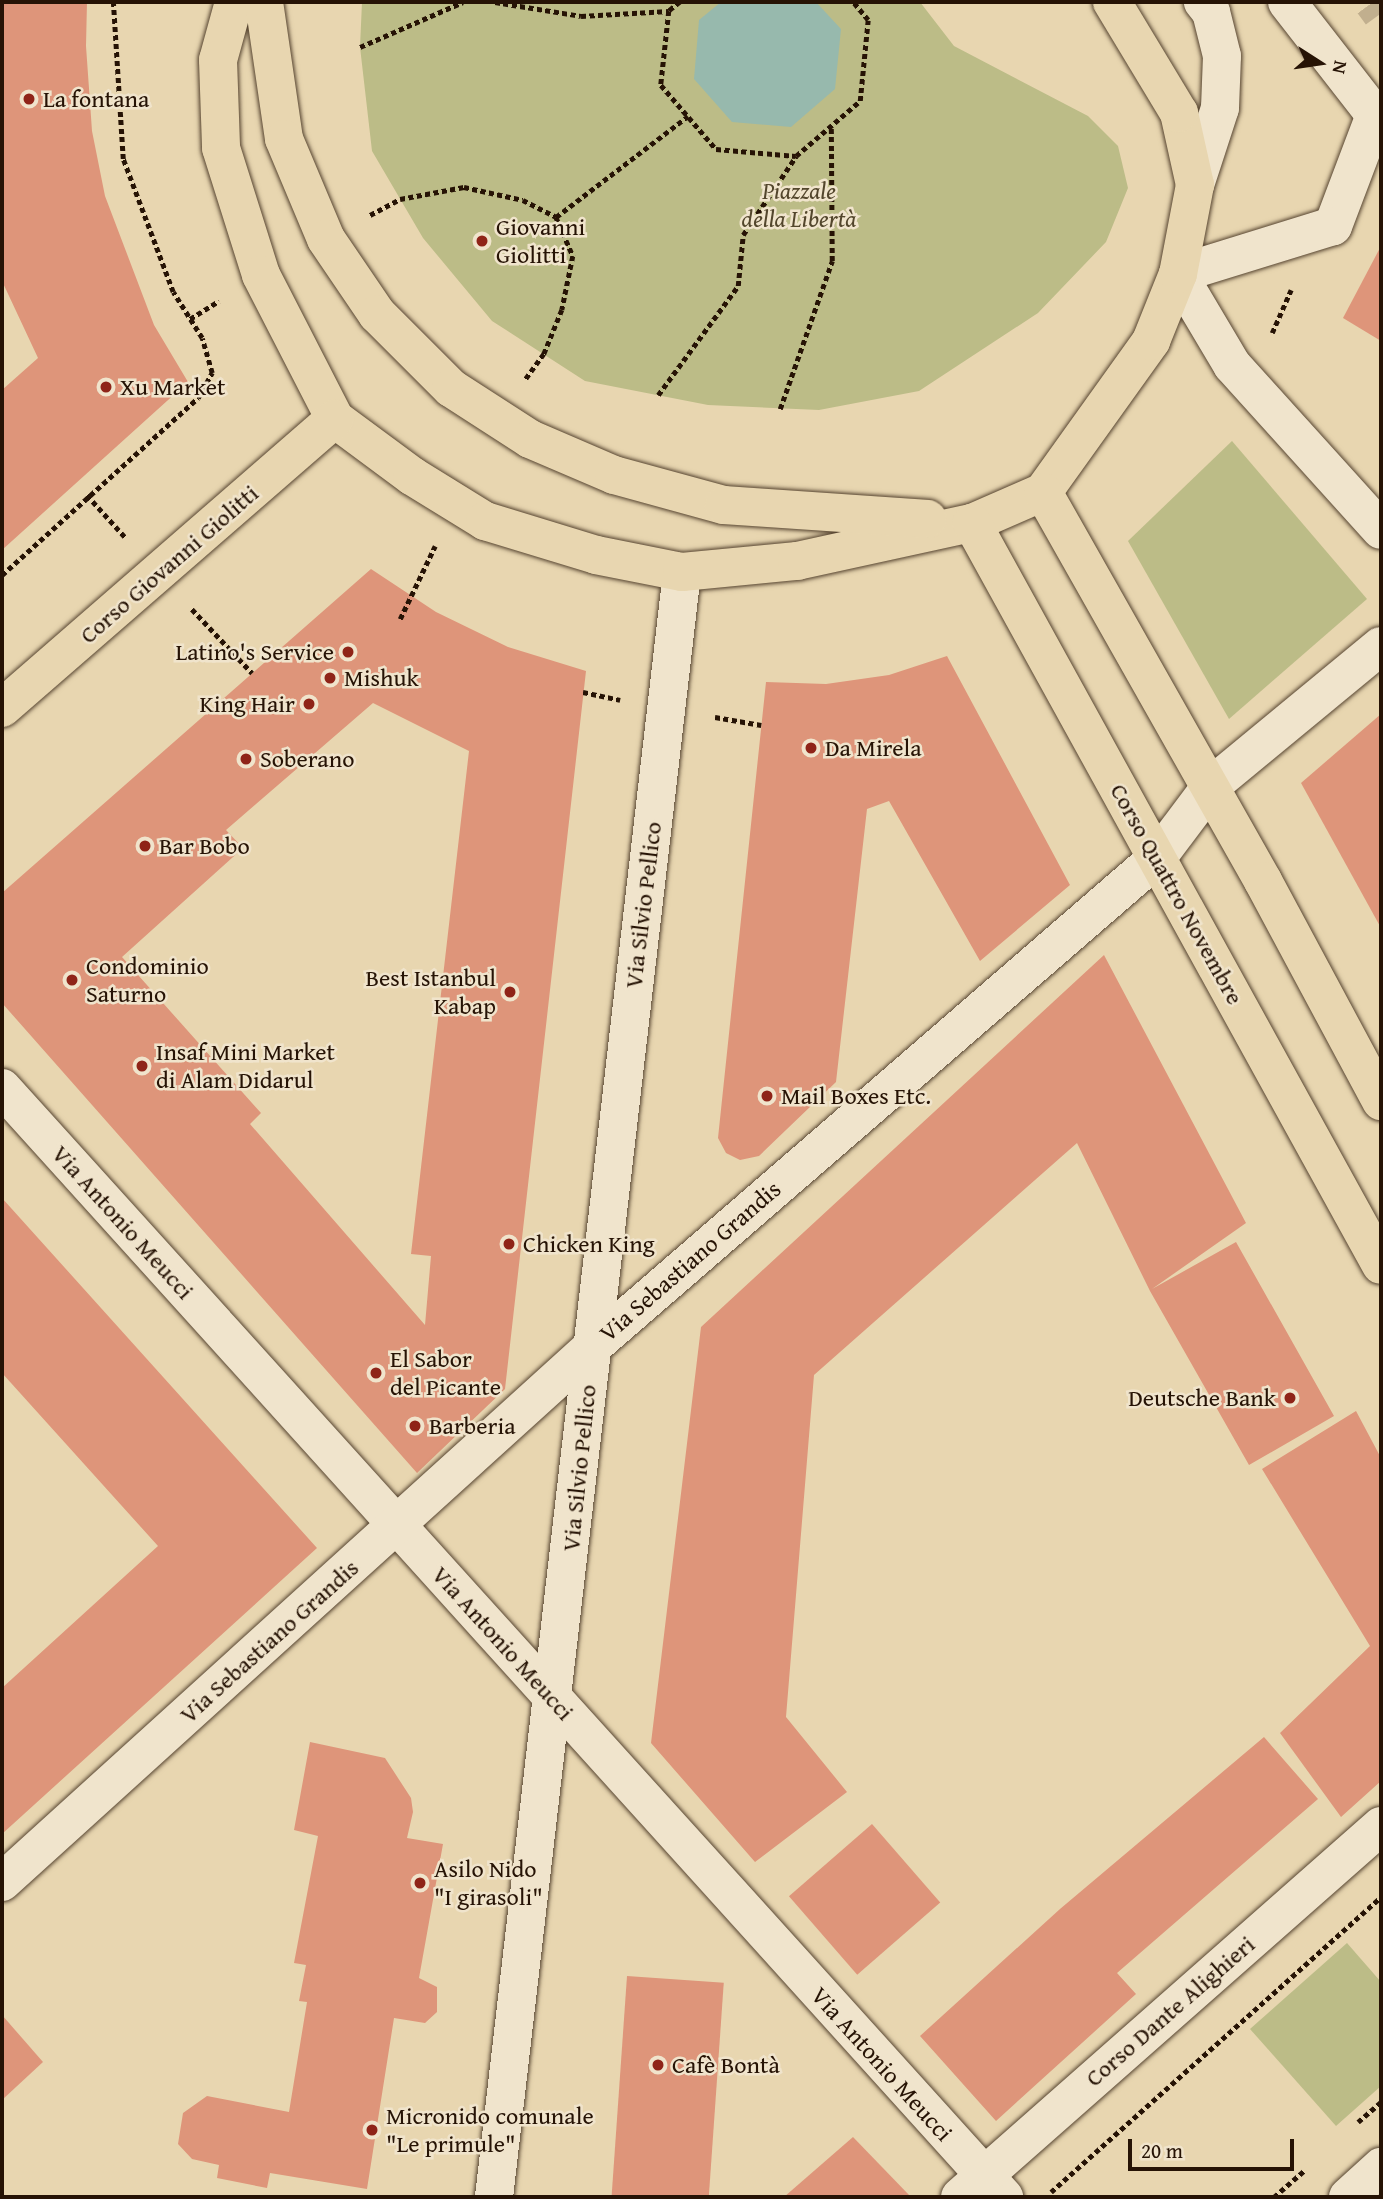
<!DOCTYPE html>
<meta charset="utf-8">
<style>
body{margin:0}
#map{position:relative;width:1383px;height:2199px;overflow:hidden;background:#e8d6b0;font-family:"Gentium Book Plus",serif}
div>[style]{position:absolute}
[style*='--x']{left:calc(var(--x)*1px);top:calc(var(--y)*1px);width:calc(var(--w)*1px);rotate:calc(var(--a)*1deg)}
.green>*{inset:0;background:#bcbc87}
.water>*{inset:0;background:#97b9ad}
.building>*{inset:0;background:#de957a;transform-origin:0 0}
.minor-tunnel>*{height:38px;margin-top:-19px;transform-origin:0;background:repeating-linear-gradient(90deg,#c1af8e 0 38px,transparent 0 57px)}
.path>*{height:4.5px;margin-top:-2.25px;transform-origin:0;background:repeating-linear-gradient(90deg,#261305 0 5px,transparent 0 8.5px)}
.roads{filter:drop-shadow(0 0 2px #564430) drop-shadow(0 0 2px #564430)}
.minor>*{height:38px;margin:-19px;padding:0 19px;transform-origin:19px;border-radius:19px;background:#f0e4cc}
.major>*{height:38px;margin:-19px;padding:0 19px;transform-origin:19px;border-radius:19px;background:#e8d6b0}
.dots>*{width:19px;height:19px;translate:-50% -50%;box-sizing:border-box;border:4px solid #f0e4cc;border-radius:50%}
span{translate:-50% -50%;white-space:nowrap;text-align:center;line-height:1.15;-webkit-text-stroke:5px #f0e4cc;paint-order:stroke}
.poi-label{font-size:24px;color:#261305}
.left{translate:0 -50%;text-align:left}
.right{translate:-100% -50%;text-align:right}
.park-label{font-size:24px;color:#53462c;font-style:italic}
.street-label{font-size:24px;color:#261305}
.frame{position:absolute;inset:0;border:4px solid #261305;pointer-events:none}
.north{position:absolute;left:1285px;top:28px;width:70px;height:70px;-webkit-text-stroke:5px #f0e4cc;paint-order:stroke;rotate:102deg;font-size:19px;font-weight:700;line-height:28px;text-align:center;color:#261305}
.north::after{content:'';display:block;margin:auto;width:24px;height:32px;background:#261305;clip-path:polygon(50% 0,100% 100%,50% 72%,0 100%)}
.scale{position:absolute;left:1128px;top:2139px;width:166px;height:32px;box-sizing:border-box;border:4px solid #261305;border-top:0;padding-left:9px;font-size:21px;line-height:24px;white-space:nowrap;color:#261305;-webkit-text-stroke:5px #f0e4cc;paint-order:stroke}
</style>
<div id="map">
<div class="green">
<i style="clip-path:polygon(362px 2px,920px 2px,954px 46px,1088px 116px,1118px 146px,1128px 188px,1106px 242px,1038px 313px,919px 391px,819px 410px,708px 405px,585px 381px,492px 321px,423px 238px,372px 151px,360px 47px)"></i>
<i style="clip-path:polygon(1232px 441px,1367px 599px,1229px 719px,1128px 541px)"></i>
<i style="clip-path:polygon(1347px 1943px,1381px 1982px,1381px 2086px,1336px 2126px,1250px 2029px)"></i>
</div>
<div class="water">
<i style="clip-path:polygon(721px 2px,816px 2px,841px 29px,835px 89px,791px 127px,732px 122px,694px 79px,699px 20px)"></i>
</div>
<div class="building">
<i style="clip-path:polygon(2px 2px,87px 2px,86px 46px,92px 131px,105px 196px,154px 325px,188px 382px,2px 550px,2px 390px,38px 358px,2px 281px)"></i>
<i style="clip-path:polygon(1381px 246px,1381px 341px,1343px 318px)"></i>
<i style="clip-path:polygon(evenodd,371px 569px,436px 612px,508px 647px,586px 671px,505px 1389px,417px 1473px,2px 1003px,2px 893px,371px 569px,373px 703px,469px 751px,411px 1254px,431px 1256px,425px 1325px,250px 1124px,261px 1113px,122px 957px,243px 848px,226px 830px,373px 703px)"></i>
<i style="clip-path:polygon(947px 656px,1070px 885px,980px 961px,889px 801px,867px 809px,836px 1082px,759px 1156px,740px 1160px,726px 1153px,718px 1138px,766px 682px,826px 684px,889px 675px)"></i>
<i style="clip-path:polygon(1381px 714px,1381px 928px,1301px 783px)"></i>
<i style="clip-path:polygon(1104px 955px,1246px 1223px,1152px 1289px,1236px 1242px,1334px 1416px,1249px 1465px,1150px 1291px,1077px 1143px,814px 1375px,786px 1717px,847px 1792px,755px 1862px,651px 1743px,701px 1327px)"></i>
<i style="clip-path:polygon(2px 1198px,317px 1548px,2px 1834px,2px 1688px,158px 1546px,2px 1373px)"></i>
<i style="clip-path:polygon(1356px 1411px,1381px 1458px,1381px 1781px,1341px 1817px,1280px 1733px,1370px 1646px,1262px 1469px)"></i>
<i style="clip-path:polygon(1264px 1737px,1318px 1799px,1117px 1973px,1136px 1994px,996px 2121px,920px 2036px,1060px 1909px)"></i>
<i style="clip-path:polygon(310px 1742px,385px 1758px,411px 1798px,413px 1812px,407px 1838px,443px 1844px,419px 1978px,437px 1987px,437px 2012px,425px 2023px,394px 2018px,367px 2189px,270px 2173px,267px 2188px,217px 2178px,219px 2165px,192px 2159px,178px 2144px,183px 2113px,207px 2096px,289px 2112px,307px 2002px,299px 2001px,306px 1965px,294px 1963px,318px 1836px,294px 1830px)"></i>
<i style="left:872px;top:1824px;width:104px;height:110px;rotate:49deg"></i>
<i style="left:627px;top:1976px;width:97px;height:222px;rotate:4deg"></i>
<i style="clip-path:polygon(2px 2015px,43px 2062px,2px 2100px)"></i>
<i style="clip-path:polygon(853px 2137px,910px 2196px,784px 2197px)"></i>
</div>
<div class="minor-tunnel">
<i style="--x:1373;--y:2;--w:14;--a:54"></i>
</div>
<div class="path">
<i style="--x:495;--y:2;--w:87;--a:9.2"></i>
<i style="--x:581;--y:16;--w:88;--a:-3.3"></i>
<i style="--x:680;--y:2;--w:14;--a:141"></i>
<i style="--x:669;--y:11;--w:74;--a:96.2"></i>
<i style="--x:661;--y:85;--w:84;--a:49.3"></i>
<i style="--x:716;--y:149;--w:80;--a:5"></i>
<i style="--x:796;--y:156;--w:84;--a:-40.7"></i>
<i style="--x:860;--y:101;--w:81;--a:-84.4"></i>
<i style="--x:868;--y:20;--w:23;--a:-130"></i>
<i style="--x:360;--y:47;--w:112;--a:-23.6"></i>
<i style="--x:370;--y:215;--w:34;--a:-28"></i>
<i style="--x:400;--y:199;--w:65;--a:-10.6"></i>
<i style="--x:464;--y:187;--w:60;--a:12.4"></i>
<i style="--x:523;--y:200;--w:37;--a:27"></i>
<i style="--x:556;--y:217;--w:43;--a:66.4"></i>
<i style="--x:573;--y:256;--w:55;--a:101.5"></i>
<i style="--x:562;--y:310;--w:48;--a:112.2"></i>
<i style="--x:544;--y:354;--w:31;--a:126"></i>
<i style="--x:556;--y:217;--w:166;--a:-37.4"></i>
<i style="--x:190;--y:319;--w:34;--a:-32"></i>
<i style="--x:1272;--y:333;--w:47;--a:-66.2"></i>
<i style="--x:658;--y:395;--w:135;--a:-53.7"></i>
<i style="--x:738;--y:286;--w:51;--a:-84.4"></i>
<i style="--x:743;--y:235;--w:95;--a:-56.1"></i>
<i style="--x:780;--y:409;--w:157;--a:-70.6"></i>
<i style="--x:832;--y:261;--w:134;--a:-90.4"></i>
<i style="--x:87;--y:495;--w:58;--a:47.8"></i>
<i style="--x:2;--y:575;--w:264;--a:-42.1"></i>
<i style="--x:198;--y:398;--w:29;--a:-61"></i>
<i style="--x:212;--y:373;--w:36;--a:-106"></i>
<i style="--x:202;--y:338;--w:54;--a:-122.2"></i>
<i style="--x:173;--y:292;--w:142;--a:-110.6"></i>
<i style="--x:123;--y:159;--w:157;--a:-93.6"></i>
<i style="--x:192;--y:609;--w:88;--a:46.8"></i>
<i style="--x:400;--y:619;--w:81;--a:-64.4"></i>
<i style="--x:583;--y:692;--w:38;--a:12"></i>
<i style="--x:715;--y:717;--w:47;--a:9.9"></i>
<i style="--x:1358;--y:2122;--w:30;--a:-41"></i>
<i style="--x:1051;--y:2192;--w:443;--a:-41.8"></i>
<i style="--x:1274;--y:2197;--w:41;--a:-41.1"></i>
</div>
<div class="roads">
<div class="minor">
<i style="--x:1287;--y:2;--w:143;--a:52.1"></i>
<i style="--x:1375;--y:115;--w:119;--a:110.7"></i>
<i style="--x:1333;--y:226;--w:162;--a:162.8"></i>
<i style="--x:1178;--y:274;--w:106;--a:59.3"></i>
<i style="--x:1232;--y:365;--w:222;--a:47.9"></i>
<i style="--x:1195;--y:185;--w:81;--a:-72"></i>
<i style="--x:1220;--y:108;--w:52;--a:-87.8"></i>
<i style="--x:1222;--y:56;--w:45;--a:-104"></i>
<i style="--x:1211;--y:12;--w:13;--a:-129"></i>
<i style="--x:2;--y:1088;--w:1495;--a:47.9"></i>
<i style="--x:2;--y:1882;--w:796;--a:-42.2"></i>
<i style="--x:592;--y:1347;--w:747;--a:-40.88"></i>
<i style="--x:1157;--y:858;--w:90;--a:-53.1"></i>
<i style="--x:1211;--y:786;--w:220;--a:-39.5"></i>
<i style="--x:494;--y:2197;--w:1636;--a:-83.4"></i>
<i style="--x:960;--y:2197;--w:561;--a:-41.39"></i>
<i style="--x:1348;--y:2197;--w:45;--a:-42.3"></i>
</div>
<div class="major">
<i style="--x:234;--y:2;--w:60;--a:105.4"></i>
<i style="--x:218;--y:60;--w:88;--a:88"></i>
<i style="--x:221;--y:148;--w:133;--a:72.5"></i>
<i style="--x:261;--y:275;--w:162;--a:62.8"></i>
<i style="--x:335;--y:419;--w:96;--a:36.5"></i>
<i style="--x:412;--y:476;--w:86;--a:31.7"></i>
<i style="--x:485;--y:521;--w:116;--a:17"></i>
<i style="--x:596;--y:555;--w:88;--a:11.2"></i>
<i style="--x:682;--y:572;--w:116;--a:-5.5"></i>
<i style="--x:797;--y:561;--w:179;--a:-12.3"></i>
<i style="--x:972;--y:523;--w:77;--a:-23.6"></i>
<i style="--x:1043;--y:492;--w:186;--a:-54.4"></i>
<i style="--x:1151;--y:341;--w:72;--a:-68.1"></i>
<i style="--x:1178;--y:274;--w:91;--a:-79.2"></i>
<i style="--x:1195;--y:185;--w:74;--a:-102.5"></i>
<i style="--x:1179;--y:113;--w:130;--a:-121.1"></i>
<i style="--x:264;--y:2;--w:138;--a:81.7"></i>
<i style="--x:284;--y:139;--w:108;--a:67.2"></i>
<i style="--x:326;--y:239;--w:91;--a:55.8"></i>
<i style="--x:377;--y:314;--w:105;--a:45"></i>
<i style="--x:451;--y:388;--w:94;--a:32.8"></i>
<i style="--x:530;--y:439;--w:91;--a:23.2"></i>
<i style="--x:614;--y:475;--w:114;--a:15.3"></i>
<i style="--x:724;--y:505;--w:204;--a:3.9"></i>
<i style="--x:1043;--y:492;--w:447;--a:60.5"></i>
<i style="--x:1263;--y:881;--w:250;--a:61.8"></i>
<i style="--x:972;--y:523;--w:847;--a:61.14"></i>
<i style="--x:2;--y:708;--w:441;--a:-41"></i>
</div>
</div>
<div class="dots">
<i style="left:29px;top:99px;background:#8f2418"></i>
<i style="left:482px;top:241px;background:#8f2418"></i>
<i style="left:106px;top:387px;background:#8f2418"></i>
<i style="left:348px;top:652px;background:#8f2418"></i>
<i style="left:330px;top:678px;background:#8f2418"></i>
<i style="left:309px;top:704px;background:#8f2418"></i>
<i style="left:811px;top:748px;background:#8f2418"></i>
<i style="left:246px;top:759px;background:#8f2418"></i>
<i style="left:145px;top:846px;background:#8f2418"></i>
<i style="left:72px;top:980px;background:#8f2418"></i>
<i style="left:510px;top:992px;background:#8f2418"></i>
<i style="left:142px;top:1066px;background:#8f2418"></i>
<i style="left:767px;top:1096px;background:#8f2418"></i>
<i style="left:509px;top:1244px;background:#8f2418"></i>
<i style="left:376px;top:1373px;background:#8f2418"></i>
<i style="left:1290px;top:1398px;background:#8f2418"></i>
<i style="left:415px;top:1426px;background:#8f2418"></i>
<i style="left:420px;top:1883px;background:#8f2418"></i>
<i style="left:658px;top:2065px;background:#8f2418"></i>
<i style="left:372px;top:2130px;background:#8f2418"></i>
</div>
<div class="poi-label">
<span class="left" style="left:43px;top:99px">La fontana</span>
<span class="left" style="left:496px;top:241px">Giovanni<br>Giolitti</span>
<span class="left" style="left:120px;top:387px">Xu Market</span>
<span class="right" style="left:334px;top:652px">Latino's Service</span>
<span class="left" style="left:344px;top:678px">Mishuk</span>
<span class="right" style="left:295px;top:704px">King Hair</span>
<span class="left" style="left:825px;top:748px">Da Mirela</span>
<span class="left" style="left:260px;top:759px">Soberano</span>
<span class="left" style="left:159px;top:846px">Bar Bobo</span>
<span class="left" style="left:86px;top:980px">Condominio<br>Saturno</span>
<span class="right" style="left:496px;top:992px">Best Istanbul<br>Kabap</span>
<span class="left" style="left:156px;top:1066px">Insaf Mini Market<br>di Alam Didarul</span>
<span class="left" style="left:781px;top:1096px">Mail Boxes Etc.</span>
<span class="left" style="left:523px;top:1244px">Chicken King</span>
<span class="left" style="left:390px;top:1373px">El Sabor<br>del Picante</span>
<span class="right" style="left:1276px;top:1398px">Deutsche Bank</span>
<span class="left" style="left:429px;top:1426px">Barberia</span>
<span class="left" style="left:434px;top:1883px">Asilo Nido<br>"I girasoli"</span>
<span class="left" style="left:672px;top:2065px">Cafè Bontà</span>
<span class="left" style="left:386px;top:2130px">Micronido comunale<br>"Le primule"</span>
</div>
<div class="park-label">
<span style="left:799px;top:205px">Piazzale<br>della Libertà</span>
</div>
<div class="street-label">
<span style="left:169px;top:564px;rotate:-41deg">Corso Giovanni Giolitti</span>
<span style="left:1177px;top:894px;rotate:61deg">Corso Quattro Novembre</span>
<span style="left:643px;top:905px;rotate:-83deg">Via Silvio Pellico</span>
<span style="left:123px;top:1222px;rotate:48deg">Via Antonio Meucci</span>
<span style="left:690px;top:1261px;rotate:-41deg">Via Sebastiano Grandis</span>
<span style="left:579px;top:1468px;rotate:-84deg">Via Silvio Pellico</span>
<span style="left:269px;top:1641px;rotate:-42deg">Via Sebastiano Grandis</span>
<span style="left:503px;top:1643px;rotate:48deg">Via Antonio Meucci</span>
<span style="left:1170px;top:2011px;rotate:-41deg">Corso Dante Alighieri</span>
<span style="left:882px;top:2064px;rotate:48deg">Via Antonio Meucci</span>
</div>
<div class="frame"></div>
<div class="north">N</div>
<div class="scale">20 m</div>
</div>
